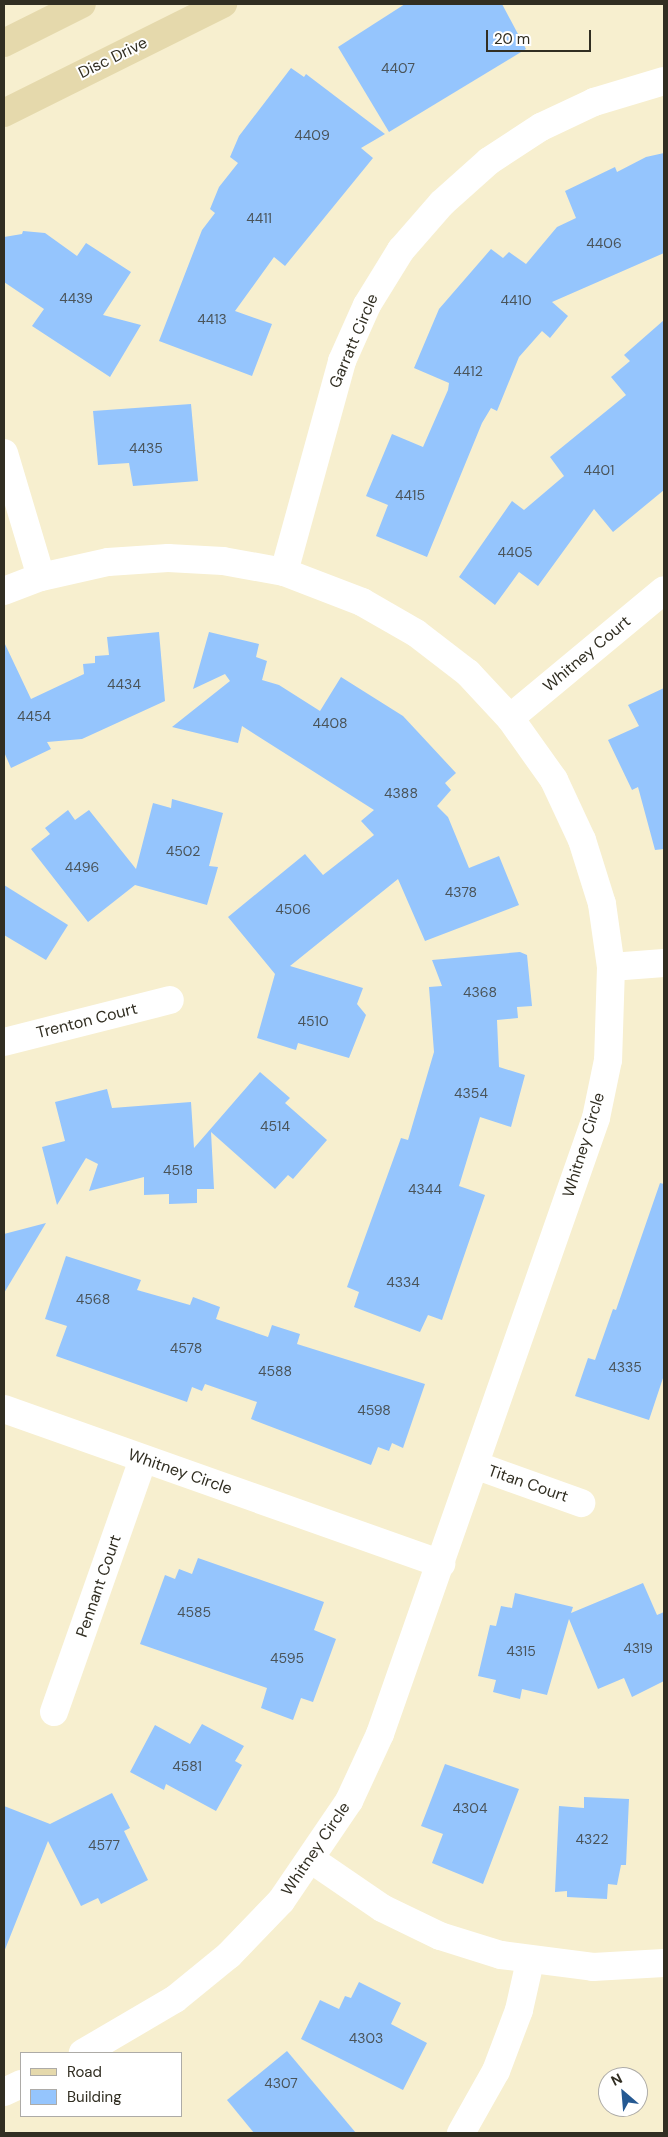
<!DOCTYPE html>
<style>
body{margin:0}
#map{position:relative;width:668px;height:2137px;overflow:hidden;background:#f7efcf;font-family:"DM Sans",sans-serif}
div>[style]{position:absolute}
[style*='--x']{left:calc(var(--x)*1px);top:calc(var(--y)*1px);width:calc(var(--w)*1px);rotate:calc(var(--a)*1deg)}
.building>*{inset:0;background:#95c5fd}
.minor>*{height:28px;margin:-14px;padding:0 14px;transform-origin:14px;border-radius:14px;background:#fff}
.major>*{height:28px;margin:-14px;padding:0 14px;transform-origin:14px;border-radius:14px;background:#e5d9ac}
span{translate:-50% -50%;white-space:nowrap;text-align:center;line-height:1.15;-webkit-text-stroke:4px #fff;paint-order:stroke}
.number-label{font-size:14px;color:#4a5459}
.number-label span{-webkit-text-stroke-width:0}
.street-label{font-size:16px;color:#312e22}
.frame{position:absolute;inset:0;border:5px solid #312e22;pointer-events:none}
.legend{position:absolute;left:20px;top:2052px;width:162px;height:65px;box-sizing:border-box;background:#fff;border:1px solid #adaba7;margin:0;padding:6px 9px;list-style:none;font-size:15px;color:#312e22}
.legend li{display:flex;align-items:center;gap:10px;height:25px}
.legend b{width:25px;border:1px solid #adaba7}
.north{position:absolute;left:598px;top:2067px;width:50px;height:50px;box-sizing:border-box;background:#fff;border:1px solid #adaba7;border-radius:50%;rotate:333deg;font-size:14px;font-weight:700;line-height:20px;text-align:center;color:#312e22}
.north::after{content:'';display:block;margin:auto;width:18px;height:22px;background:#255992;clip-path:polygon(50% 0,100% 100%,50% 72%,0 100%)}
.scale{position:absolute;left:486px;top:30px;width:105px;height:22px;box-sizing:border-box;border:2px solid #312e22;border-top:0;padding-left:6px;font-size:15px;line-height:18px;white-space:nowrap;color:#312e22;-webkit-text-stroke:4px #fff;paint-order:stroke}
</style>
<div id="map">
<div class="building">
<i style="clip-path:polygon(405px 4px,502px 4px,526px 49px,389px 132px,338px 47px)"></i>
<i style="clip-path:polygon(291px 68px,304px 77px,306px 74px,385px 134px,361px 148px,373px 158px,285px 266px,274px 257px,235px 311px,272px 324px,252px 376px,159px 341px,202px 230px,215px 213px,210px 209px,219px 187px,238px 163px,230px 157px,239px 136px)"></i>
<i style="clip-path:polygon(664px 153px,664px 253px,552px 302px,568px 316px,550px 338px,542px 331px,519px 357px,497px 411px,491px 408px,482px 423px,427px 557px,376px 536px,388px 505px,366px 496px,392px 434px,423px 447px,448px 390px,449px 383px,414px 368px,439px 309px,491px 249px,503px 258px,509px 252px,526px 264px,557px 227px,576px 218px,565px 191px,615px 167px,617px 172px,646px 157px)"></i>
<i style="clip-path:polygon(23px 231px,45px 233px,77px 256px,86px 243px,131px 272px,103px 315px,141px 325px,110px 377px,32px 326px,44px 309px,4px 282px,4px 237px,22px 234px)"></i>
<i style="clip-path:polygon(664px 320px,664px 490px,613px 532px,594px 509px,538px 586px,519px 572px,495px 605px,459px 577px,512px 501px,524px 510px,564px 476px,550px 457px,626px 395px,611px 377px,630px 361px,624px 355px)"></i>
<i style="clip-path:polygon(191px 404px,198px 481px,133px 486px,129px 463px,98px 465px,93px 411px)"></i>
<i style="clip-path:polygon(159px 632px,165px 701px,82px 739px,47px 742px,51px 749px,11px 768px,4px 752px,4px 642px,31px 699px,84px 674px,83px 664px,95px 663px,95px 656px,109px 655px,107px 637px)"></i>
<i style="clip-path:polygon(209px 632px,259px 644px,256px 657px,267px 661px,262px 680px,279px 685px,320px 711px,341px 677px,403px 716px,456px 773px,445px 783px,451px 790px,437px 806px,448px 817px,469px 868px,499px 856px,519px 905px,425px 941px,398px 879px,290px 966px,363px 988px,357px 1004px,366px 1015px,349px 1058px,298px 1043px,296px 1050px,257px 1038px,275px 974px,228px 917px,305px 854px,323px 875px,374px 835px,361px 821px,374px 810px,242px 726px,238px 743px,172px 727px,230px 681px,225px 674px,193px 689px)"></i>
<i style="clip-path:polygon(664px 688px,664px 849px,655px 850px,638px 787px,632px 790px,608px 740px,639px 726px,628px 705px)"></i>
<i style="clip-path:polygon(172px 799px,223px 813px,209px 866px,218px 867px,207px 905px,135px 885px,88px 922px,31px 849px,50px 834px,45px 828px,68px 810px,75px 820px,89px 810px,136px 869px,153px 803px,171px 808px)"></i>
<i style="clip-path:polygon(4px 885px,68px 925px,46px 960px,4px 935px)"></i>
<i style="clip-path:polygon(520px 952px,527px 955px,532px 1006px,517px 1007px,518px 1018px,497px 1020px,499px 1067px,525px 1075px,511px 1127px,480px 1117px,459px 1186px,485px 1195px,442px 1320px,428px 1315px,420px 1332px,354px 1307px,359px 1292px,347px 1287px,401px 1138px,408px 1140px,434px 1052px,429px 987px,442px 986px,432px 960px)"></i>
<i style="clip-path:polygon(260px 1072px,290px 1098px,285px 1103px,327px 1140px,293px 1179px,288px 1175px,275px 1189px,211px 1132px,214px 1189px,197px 1189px,197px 1203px,169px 1204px,169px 1194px,144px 1195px,144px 1177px,89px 1191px,98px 1164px,86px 1158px,57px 1205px,42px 1147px,65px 1141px,55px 1102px,107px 1089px,112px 1108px,191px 1102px,194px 1148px)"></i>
<i style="clip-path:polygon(660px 1183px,664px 1184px,664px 1375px,649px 1420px,575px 1396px,588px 1358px,595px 1360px,613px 1309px,616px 1310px)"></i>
<i style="clip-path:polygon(46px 1223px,4px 1293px,4px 1234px)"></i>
<i style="clip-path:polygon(66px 1256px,141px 1280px,137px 1290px,190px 1305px,193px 1297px,220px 1307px,216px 1319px,268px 1337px,272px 1325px,300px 1334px,297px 1344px,425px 1384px,403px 1448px,392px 1443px,389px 1451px,378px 1447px,371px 1465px,251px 1419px,257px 1402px,205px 1384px,202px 1391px,192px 1387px,187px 1402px,56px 1356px,67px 1326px,45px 1319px)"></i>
<i style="clip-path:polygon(198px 1558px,324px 1602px,314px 1630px,336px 1639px,313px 1702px,301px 1698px,293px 1720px,261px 1708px,267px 1688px,140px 1644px,165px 1575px,175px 1579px,179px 1569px,192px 1574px)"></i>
<i style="clip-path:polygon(643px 1583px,657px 1615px,664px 1612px,664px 1681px,632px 1697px,624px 1678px,598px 1689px,569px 1619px,547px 1695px,522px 1689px,520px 1699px,493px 1692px,496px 1680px,478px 1676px,490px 1625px,496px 1626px,501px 1606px,512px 1608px,515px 1593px,573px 1607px,571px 1613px)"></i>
<i style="clip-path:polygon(202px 1724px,244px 1746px,235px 1761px,242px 1765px,216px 1811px,166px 1784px,164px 1790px,130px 1772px,155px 1725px,190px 1744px)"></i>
<i style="clip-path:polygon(445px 1764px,519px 1789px,483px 1884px,432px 1863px,443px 1834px,421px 1826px)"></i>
<i style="clip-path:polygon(112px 1793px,130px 1828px,124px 1831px,148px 1880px,101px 1904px,98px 1898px,81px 1906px,48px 1841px,4px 1952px,4px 1806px,50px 1824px)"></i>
<i style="clip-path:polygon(584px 1797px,629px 1799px,626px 1865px,621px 1865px,617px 1885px,608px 1884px,607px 1899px,567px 1897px,567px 1891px,555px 1892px,559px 1806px,584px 1808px)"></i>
<i style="clip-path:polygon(359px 1982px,401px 2003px,391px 2024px,427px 2043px,403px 2090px,301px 2039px,320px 2000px,339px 2009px,345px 1996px,351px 1998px)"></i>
<i style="clip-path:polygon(287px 2051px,356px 2133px,254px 2133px,227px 2100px)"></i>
</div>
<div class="minor">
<i style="--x:4;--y:453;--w:129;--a:73.4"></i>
<i style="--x:284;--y:572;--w:219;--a:-74.6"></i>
<i style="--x:342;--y:361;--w:61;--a:-65.9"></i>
<i style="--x:367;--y:305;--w:65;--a:-58.3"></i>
<i style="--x:401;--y:250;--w:62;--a:-48.9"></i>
<i style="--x:442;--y:203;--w:63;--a:-41.8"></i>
<i style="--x:489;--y:161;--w:62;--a:-33.2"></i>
<i style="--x:541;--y:127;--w:59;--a:-25.3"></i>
<i style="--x:594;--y:102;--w:73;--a:-16.7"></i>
<i style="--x:4;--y:591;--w:40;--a:-21"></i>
<i style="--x:41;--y:577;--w:69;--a:-12.6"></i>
<i style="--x:108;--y:562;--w:60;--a:-3.8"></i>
<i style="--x:168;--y:558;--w:55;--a:3.1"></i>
<i style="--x:223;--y:561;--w:62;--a:10.2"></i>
<i style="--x:284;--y:572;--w:84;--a:21"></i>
<i style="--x:362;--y:602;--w:62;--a:29.9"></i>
<i style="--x:416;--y:633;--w:66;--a:37.6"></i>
<i style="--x:468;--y:673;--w:62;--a:47"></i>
<i style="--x:510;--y:718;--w:76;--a:54.6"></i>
<i style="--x:554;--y:780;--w:66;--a:65"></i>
<i style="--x:582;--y:840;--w:67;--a:72.6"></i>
<i style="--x:602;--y:904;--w:64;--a:81.9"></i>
<i style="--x:611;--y:967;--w:93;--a:91.8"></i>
<i style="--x:608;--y:1060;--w:59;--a:101.7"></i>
<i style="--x:596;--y:1118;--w:653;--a:109.32"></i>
<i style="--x:380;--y:1734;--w:74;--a:114.8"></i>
<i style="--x:349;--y:1801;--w:121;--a:124.2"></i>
<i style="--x:281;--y:1901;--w:75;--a:133.9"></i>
<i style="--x:229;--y:1955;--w:70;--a:140.8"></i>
<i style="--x:175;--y:1999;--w:107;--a:149.6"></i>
<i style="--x:510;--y:718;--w:200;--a:-39.7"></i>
<i style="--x:611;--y:967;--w:53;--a:-4.3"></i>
<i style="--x:4;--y:1042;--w:171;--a:-14.2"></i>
<i style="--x:4;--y:1409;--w:464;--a:19.5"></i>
<i style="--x:475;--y:1465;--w:113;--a:19.7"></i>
<i style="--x:54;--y:1712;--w:268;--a:-70.6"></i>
<i style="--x:312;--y:1860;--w:85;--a:34.4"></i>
<i style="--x:382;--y:1908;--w:64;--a:25.8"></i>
<i style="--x:440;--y:1936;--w:64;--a:17.3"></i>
<i style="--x:501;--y:1955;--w:93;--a:7.4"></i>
<i style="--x:593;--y:1967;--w:71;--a:-3.2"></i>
<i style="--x:4;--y:2092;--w:19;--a:-25"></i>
<i style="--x:461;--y:2133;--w:71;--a:-60.6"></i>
<i style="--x:496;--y:2071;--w:65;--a:-69.3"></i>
<i style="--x:519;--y:2010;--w:50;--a:-77.3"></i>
</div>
<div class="major">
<i style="--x:4;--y:43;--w:87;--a:-26.6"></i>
<i style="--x:4;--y:113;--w:245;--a:-26.5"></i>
</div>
<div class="number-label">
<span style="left:398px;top:68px">4407</span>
<span style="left:312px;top:135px">4409</span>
<span style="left:259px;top:218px">4411</span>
<span style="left:604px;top:243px">4406</span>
<span style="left:76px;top:298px">4439</span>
<span style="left:516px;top:300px">4410</span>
<span style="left:212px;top:319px">4413</span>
<span style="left:468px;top:371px">4412</span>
<span style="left:146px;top:448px">4435</span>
<span style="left:599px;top:470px">4401</span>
<span style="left:410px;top:495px">4415</span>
<span style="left:515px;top:552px">4405</span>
<span style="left:124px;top:684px">4434</span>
<span style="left:34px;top:716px">4454</span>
<span style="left:330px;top:723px">4408</span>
<span style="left:401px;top:793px">4388</span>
<span style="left:183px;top:851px">4502</span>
<span style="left:82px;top:867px">4496</span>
<span style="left:461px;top:892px">4378</span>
<span style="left:293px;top:909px">4506</span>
<span style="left:480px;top:992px">4368</span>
<span style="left:313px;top:1021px">4510</span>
<span style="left:471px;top:1093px">4354</span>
<span style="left:275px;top:1126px">4514</span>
<span style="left:178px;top:1170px">4518</span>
<span style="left:425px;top:1189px">4344</span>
<span style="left:403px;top:1282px">4334</span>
<span style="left:93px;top:1299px">4568</span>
<span style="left:186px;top:1348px">4578</span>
<span style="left:625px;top:1367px">4335</span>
<span style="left:275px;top:1371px">4588</span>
<span style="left:374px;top:1410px">4598</span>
<span style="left:194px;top:1612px">4585</span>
<span style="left:638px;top:1648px">4319</span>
<span style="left:521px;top:1651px">4315</span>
<span style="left:287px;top:1658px">4595</span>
<span style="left:187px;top:1766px">4581</span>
<span style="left:470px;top:1808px">4304</span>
<span style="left:592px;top:1839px">4322</span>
<span style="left:104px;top:1845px">4577</span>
<span style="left:366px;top:2038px">4303</span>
<span style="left:281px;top:2083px">4307</span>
</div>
<div class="street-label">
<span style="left:113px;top:58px;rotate:-26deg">Disc Drive</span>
<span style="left:354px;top:341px;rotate:-67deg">Garratt Circle</span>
<span style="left:587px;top:654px;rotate:-40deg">Whitney Court</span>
<span style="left:87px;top:1021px;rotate:-14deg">Trenton Court</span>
<span style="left:584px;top:1145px;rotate:-73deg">Whitney Circle</span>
<span style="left:180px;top:1472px;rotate:19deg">Whitney Circle</span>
<span style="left:528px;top:1484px;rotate:19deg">Titan Court</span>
<span style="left:99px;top:1586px;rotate:-71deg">Pennant Court</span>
<span style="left:316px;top:1849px;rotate:-56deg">Whitney Circle</span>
</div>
<div class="frame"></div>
<ul class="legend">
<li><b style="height:6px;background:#e5d9ac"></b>Road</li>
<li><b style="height:14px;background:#95c5fd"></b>Building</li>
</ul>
<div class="north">N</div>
<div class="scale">20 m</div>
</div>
